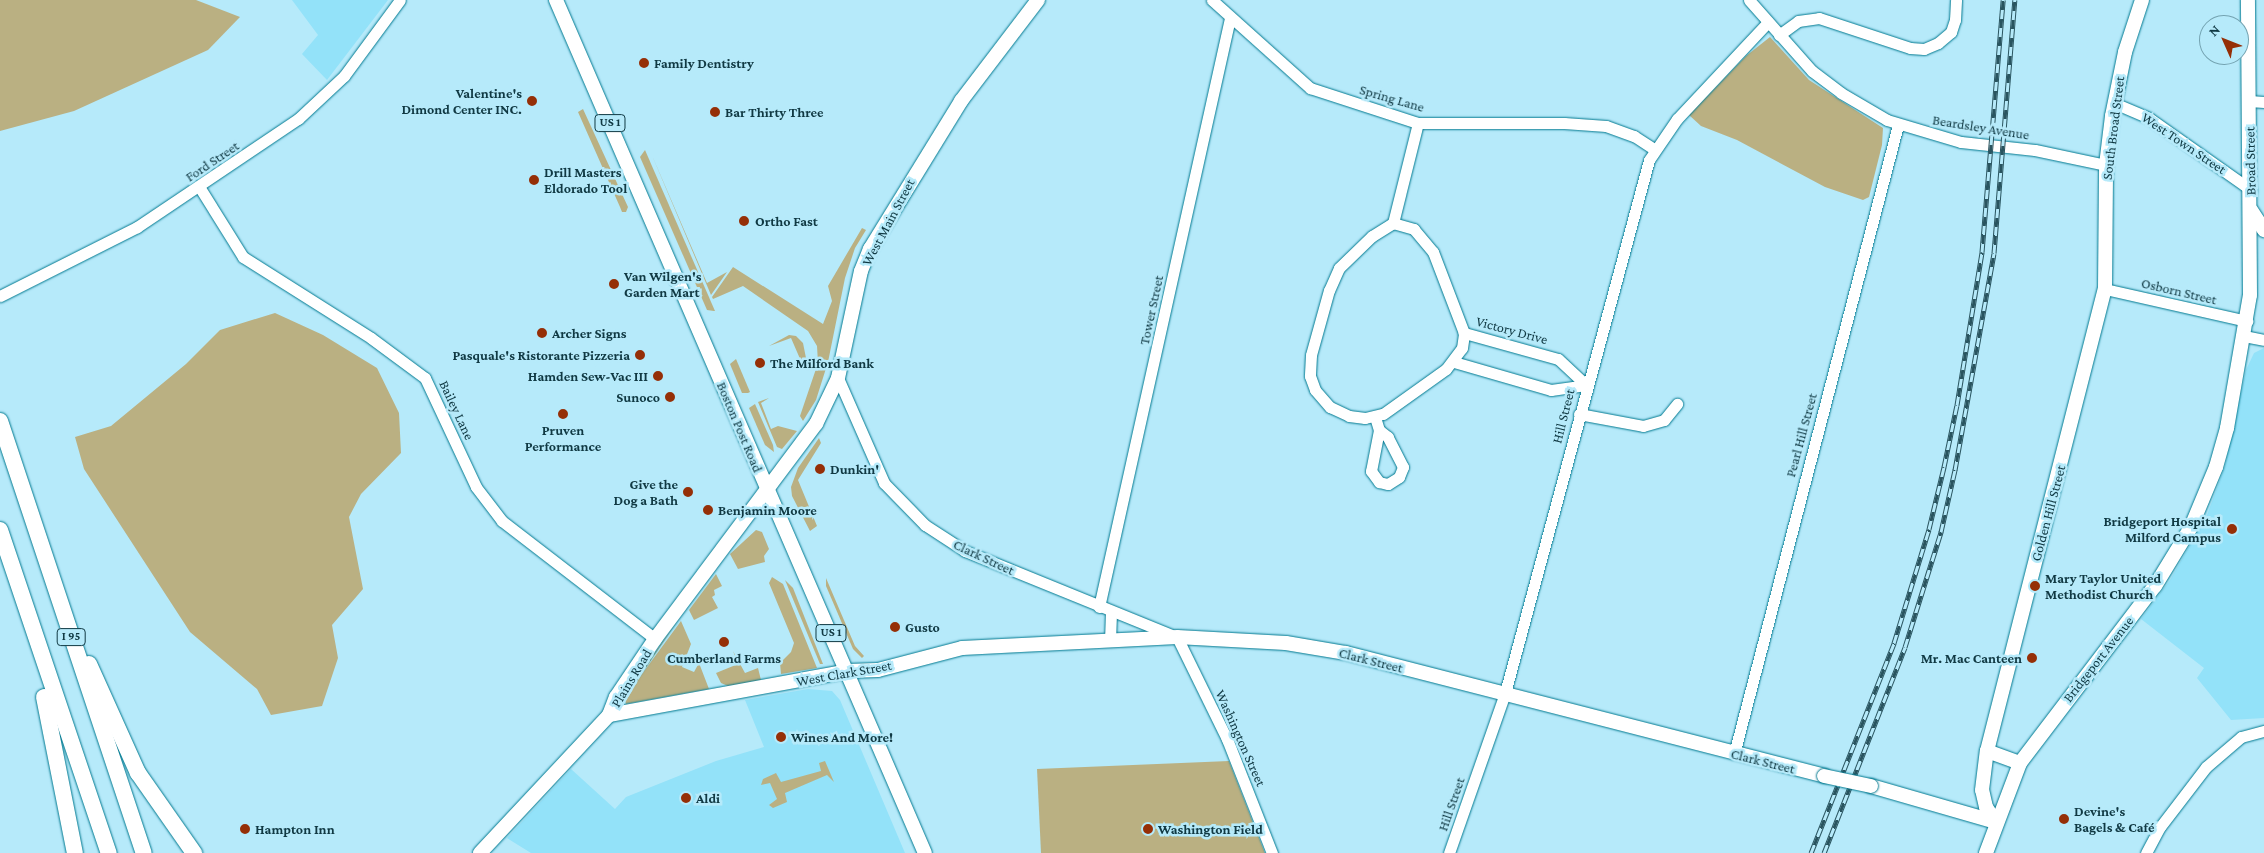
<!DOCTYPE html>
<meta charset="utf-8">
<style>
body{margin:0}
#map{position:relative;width:2264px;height:853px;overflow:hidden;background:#b6eafa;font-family:"Crimson Pro",serif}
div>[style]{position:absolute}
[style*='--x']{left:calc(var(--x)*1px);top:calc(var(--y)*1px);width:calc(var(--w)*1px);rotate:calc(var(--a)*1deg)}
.built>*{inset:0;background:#93e2f9}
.green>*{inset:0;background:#bab082}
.roads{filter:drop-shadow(0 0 1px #027990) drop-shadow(0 0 1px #027990)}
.minor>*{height:11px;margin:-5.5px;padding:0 5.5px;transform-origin:5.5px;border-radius:5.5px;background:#fff}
.major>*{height:14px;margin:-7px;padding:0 7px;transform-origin:7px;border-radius:7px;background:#fff}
.highway>*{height:16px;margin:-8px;padding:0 8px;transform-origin:8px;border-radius:8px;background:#fff}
.rail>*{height:5px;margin-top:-2.5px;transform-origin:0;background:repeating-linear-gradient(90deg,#b6eafa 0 9px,#29545f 0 18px);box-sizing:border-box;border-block:1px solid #29545f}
.bridges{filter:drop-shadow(0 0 1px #027990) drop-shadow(0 0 1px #027990)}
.major-bridge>*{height:14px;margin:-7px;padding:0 7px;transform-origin:7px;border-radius:7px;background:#fff}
.dots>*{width:14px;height:14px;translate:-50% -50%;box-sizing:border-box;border:2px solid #b6eafa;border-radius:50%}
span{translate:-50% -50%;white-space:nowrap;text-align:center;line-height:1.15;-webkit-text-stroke:5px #b6eafa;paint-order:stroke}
.shield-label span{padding:1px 4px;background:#b6eafa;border:1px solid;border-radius:4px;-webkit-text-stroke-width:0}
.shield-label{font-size:12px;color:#103943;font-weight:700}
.poi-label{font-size:14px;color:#103943;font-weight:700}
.left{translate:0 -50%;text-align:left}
.right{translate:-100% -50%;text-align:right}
.street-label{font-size:14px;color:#103943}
.north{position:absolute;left:2199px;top:15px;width:50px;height:50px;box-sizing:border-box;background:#b6eafa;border:1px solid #74a3b1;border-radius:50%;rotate:314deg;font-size:14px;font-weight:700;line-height:20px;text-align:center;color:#103943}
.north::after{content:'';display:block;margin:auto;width:18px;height:22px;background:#952f07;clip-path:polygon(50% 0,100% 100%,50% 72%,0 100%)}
</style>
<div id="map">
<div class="built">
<i style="clip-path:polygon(292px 0,388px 0,327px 80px,302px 54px,318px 35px)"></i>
<i style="clip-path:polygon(2264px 348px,2264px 718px,2231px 720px,2197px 678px,2204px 668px,2141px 619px,2170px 580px,2207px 515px,2225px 466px,2246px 370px,2254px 353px)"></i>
<i style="clip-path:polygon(808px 689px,832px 691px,840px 700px,905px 853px,531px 853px,507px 838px,571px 769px,615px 809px,626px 797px,716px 761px,764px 747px,745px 700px)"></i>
</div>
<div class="green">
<i style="clip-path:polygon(0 0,196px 0,240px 17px,208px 50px,74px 111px,0 131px)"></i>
<i style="clip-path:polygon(1770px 37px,1809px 80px,1883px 128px,1882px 145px,1869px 197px,1863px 200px,1825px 187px,1737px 140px,1701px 126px,1689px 115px,1746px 56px)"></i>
<i style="clip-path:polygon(583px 109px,628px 207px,626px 212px,622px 212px,620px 207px,578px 112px)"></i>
<i style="clip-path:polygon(645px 150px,715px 311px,714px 311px,707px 310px,640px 157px)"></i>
<i style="clip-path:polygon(651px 153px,707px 283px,727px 272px,711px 295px)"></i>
<i style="clip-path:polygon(862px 228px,866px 230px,855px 248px,845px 278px,828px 362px,816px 400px,803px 421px,800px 416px,818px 363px,817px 346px,808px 331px,743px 286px,713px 299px,712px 297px,733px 267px,823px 324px,832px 301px,828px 286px)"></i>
<i style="clip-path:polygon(275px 313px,323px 335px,377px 368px,399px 413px,401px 453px,361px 494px,349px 517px,363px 589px,332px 625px,338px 658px,322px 706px,271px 715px,257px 689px,190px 632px,84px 469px,75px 437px,111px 426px,186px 364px,220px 330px)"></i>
<i style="clip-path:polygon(789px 335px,796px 336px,803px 343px,806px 358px,804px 368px,791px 338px,769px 346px)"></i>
<i style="clip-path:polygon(736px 359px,750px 392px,748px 393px,742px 393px,730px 364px)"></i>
<i style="clip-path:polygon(769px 398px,761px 403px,771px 429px,778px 426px,797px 431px,782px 449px,777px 447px,758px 402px)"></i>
<i style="clip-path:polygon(755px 404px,773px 445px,774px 452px,765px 445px,749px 408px)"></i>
<i style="clip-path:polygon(819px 438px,821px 443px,798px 480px,817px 526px,810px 531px,792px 496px,791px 487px,798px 468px)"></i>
<i style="clip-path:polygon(756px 530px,762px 532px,769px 549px,764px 556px,765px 562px,738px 569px,730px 554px)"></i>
<i style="clip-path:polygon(716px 574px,722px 586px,714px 590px,715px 595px,712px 597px,718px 608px,694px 620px,689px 610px)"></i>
<i style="clip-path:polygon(772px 577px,783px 584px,817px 668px,781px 674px,780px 663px,791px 652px,794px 643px,769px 583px)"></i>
<i style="clip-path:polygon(826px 578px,855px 646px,864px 656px,862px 658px,853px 649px,826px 586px)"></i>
<i style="clip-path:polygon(785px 580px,793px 588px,823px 664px,820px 664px)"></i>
<i style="clip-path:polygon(679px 619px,639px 678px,681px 621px,691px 644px,682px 667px,694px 672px,699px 663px,709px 689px,626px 704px,624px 696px)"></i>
<i style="clip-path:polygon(733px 651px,745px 673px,758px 668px,761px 680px,728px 686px,721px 683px,716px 673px,738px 664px)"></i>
<i style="clip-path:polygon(825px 761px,834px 782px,827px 775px,785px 793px,787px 802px,773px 808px,769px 805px,777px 799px,770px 783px,761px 785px,763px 779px,776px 773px,781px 782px,821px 771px,819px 763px)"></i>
<i style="clip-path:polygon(1229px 761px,1265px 853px,1041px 853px,1037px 769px)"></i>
</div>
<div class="roads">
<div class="minor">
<i style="--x:1212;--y:0;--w:132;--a:41.9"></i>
<i style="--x:1310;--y:88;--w:114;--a:18"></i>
<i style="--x:1418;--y:123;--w:146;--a:0"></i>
<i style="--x:1564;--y:123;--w:42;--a:4.1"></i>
<i style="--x:1606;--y:126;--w:30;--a:20"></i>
<i style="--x:1634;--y:136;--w:24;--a:33"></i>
<i style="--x:1749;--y:0;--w:95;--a:48.4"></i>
<i style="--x:1812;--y:71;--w:36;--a:37"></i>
<i style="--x:1841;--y:93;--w:53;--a:30.4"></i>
<i style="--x:1887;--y:120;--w:77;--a:16.6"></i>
<i style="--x:1961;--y:142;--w:74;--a:6.2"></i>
<i style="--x:2035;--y:150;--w:73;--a:11.9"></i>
<i style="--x:1779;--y:35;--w:24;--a:-36"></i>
<i style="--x:1798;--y:21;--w:21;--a:-8"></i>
<i style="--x:1819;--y:18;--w:96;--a:18.2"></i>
<i style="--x:1910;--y:48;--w:14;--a:4"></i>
<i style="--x:1924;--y:49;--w:15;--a:-23"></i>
<i style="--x:1938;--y:43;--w:17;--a:-40"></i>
<i style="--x:1951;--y:32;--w:13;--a:-72"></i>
<i style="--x:1955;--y:20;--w:20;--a:-87"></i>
<i style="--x:2249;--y:101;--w:15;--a:4"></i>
<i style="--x:2114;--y:103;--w:38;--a:23"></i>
<i style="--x:2149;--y:118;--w:125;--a:35.2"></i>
<i style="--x:200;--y:188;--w:81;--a:58.1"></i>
<i style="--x:243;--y:257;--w:151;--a:32.3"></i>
<i style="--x:371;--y:338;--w:67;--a:36.5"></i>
<i style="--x:425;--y:378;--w:120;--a:64.9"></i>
<i style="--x:476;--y:487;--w:43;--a:52.6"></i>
<i style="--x:502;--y:521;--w:193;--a:37.6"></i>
<i style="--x:1393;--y:223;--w:25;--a:148"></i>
<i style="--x:1372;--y:236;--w:46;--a:135.9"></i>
<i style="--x:1339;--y:268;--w:24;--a:114"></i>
<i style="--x:1329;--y:290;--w:67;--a:105.5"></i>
<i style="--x:1311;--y:355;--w:21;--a:93"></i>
<i style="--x:1310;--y:376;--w:15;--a:70"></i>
<i style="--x:1315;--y:390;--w:23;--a:49"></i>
<i style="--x:1330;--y:407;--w:21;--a:25"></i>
<i style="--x:1349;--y:416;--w:16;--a:7"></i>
<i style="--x:1365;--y:418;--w:18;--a:-13"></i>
<i style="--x:1383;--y:414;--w:77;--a:-35.5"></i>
<i style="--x:1446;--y:369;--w:26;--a:-53"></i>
<i style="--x:1462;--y:348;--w:15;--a:-82"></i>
<i style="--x:1464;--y:333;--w:87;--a:-110.9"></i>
<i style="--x:1433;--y:252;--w:30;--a:-130"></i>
<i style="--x:1414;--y:229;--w:22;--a:-164"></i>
<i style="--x:1393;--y:223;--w:103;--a:-76"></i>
<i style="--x:2105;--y:289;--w:146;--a:12.7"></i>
<i style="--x:0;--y:296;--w:153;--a:-26.7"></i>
<i style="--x:137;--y:227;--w:194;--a:-33.9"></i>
<i style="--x:298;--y:119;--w:63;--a:-43.1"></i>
<i style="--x:344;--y:76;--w:94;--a:-53.6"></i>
<i style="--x:2244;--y:336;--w:20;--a:11"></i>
<i style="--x:1454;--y:362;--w:101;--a:16.1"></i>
<i style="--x:1551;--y:390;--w:35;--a:-8"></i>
<i style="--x:1586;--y:385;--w:38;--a:-137"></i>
<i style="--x:1558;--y:359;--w:98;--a:-164.5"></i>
<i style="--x:838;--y:378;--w:115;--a:66.3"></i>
<i style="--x:884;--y:483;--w:59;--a:45.7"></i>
<i style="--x:925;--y:525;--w:48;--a:33"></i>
<i style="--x:965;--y:551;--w:229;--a:22.1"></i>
<i style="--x:1177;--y:637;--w:114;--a:63.9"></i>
<i style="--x:1227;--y:739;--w:123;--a:68.5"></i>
<i style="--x:1579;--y:414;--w:65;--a:10.6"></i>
<i style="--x:1643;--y:426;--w:22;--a:-16"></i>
<i style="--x:1664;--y:420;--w:21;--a:-51"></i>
<i style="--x:1375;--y:417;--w:14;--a:73"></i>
<i style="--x:1379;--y:430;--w:42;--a:101"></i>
<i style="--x:1371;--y:471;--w:14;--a:54"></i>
<i style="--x:1379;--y:482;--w:9;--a:13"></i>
<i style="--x:1388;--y:484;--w:13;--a:-32"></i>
<i style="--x:1399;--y:477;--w:11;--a:-68"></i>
<i style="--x:1403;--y:467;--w:34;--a:-117"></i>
<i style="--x:1388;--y:437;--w:11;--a:-142"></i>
<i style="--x:1099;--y:607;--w:603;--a:-77.46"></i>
<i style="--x:1110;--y:641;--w:29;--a:-88"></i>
<i style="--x:1734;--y:754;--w:650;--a:-75.39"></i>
<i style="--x:1449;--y:853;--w:170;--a:-70.7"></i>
<i style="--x:1505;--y:693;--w:552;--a:-74.88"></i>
<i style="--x:1649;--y:160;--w:50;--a:-55.7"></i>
<i style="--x:1677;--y:119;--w:133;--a:-46.8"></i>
<i style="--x:2146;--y:853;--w:30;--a:-62"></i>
<i style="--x:2160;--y:827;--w:76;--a:-52.5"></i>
<i style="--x:2206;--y:767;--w:46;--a:-40.6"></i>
<i style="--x:2241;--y:737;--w:24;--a:-15"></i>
</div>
<div class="major">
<i style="--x:556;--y:0;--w:929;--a:66.61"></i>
<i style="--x:2251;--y:210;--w:24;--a:57"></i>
<i style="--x:609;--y:715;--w:243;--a:-10.4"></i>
<i style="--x:848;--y:671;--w:30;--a:-2"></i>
<i style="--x:878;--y:670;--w:87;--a:-14.7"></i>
<i style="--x:962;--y:648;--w:215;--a:-2.9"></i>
<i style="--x:1177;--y:637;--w:109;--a:3.2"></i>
<i style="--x:1286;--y:643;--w:61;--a:9.5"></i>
<i style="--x:1346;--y:653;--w:494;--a:14.4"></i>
<i style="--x:1987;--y:751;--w:35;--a:20"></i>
<i style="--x:1871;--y:786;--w:130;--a:16.1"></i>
<i style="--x:1996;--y:822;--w:18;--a:-124"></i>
<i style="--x:1986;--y:807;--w:17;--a:-103"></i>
<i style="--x:1982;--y:790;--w:39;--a:-83"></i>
<i style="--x:1987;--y:751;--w:477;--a:-75.7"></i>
<i style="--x:2105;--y:289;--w:124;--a:-89.5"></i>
<i style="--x:2106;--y:165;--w:49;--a:-83"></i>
<i style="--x:2112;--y:116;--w:65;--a:-78.5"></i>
<i style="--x:2125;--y:52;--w:55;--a:-71.9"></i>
<i style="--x:480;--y:853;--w:189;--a:-46.9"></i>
<i style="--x:609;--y:715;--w:19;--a:-69"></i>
<i style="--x:616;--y:697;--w:70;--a:-56.1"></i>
<i style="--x:655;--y:639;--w:269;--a:-53.2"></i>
<i style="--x:816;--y:424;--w:51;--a:-64.4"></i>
<i style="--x:838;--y:378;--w:109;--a:-77.9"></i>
<i style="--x:861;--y:271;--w:24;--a:-68"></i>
<i style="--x:870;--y:249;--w:174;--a:-58.4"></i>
<i style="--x:961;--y:101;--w:127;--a:-52.7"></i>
<i style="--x:1986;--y:853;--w:96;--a:-69.3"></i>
<i style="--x:2020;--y:763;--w:223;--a:-52.7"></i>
<i style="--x:2155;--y:586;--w:69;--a:-58.6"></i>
<i style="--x:2191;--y:527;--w:65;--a:-67.4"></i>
<i style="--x:2216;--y:467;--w:41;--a:-74.2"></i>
<i style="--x:2227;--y:428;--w:135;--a:-80.2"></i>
<i style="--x:2250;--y:295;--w:295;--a:-90.4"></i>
</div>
<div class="highway">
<i style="--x:0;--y:421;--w:455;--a:71.6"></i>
<i style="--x:0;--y:530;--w:341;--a:71.4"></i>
<i style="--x:89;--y:664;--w:120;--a:65.8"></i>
<i style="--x:138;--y:773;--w:98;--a:55"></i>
<i style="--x:44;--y:697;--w:159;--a:78.8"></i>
</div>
</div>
<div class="rail">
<i style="--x:1811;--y:853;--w:226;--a:-68.4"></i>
<i style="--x:1894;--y:643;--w:119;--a:-72.9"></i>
<i style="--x:1929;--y:529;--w:64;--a:-76.4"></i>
<i style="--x:1944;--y:467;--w:63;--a:-78.2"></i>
<i style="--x:1957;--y:405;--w:155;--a:-80.7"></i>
<i style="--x:1982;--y:252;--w:253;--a:-85.2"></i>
<i style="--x:1824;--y:853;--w:221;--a:-68.5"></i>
<i style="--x:1905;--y:647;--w:121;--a:-72.6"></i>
<i style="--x:1941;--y:532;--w:64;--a:-77.3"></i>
<i style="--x:1955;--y:470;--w:220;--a:-79.8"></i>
<i style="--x:1994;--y:253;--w:254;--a:-85.3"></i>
</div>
<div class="bridges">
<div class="major-bridge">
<i style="--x:1824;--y:776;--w:48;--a:12"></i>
</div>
</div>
<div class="dots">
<i style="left:644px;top:63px;background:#952f07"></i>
<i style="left:532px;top:101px;background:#952f07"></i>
<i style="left:715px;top:112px;background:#952f07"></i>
<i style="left:534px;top:180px;background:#952f07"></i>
<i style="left:744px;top:221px;background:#952f07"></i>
<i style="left:614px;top:284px;background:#952f07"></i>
<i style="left:542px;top:333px;background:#952f07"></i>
<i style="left:640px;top:355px;background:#952f07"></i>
<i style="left:760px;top:363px;background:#952f07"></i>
<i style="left:658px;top:376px;background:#952f07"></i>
<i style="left:670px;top:397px;background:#952f07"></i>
<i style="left:563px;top:414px;background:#952f07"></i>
<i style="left:820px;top:469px;background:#952f07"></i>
<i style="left:688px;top:492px;background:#952f07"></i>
<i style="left:708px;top:510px;background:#952f07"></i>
<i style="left:2232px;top:529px;background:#952f07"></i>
<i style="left:2035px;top:586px;background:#952f07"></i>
<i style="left:895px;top:627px;background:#952f07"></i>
<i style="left:724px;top:642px;background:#952f07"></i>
<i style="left:2032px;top:658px;background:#952f07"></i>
<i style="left:781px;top:737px;background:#952f07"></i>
<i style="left:686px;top:798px;background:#952f07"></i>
<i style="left:2064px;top:819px;background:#952f07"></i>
<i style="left:245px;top:829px;background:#952f07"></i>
<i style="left:1148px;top:829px;background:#952f07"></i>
</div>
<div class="shield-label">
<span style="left:610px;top:123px">US 1</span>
<span style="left:831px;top:633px">US 1</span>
<span style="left:71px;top:637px">I 95</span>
</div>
<div class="poi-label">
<span class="left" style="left:654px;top:63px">Family Dentistry</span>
<span class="right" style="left:522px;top:101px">Valentine's<br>Dimond Center INC.</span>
<span class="left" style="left:725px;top:112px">Bar Thirty Three</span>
<span class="left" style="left:544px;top:180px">Drill Masters<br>Eldorado Tool</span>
<span class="left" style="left:755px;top:221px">Ortho Fast</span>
<span class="left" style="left:624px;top:284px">Van Wilgen's<br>Garden Mart</span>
<span class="left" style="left:552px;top:333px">Archer Signs</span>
<span class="right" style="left:630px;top:355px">Pasquale's Ristorante Pizzeria</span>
<span class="left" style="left:770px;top:363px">The Milford Bank</span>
<span class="right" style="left:648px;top:376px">Hamden Sew-Vac III</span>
<span class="right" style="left:660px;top:397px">Sunoco</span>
<span style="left:563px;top:438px">Pruven<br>Performance</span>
<span class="left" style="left:830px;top:469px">Dunkin'</span>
<span class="right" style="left:678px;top:492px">Give the<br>Dog a Bath</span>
<span class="left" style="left:718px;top:510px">Benjamin Moore</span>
<span class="right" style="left:2221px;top:529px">Bridgeport Hospital<br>Milford Campus</span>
<span class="left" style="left:2045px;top:586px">Mary Taylor United<br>Methodist Church</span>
<span class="left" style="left:905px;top:627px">Gusto</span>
<span style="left:724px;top:658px">Cumberland Farms</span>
<span class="right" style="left:2022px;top:658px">Mr. Mac Canteen</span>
<span class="left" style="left:791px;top:737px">Wines And More!</span>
<span class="left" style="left:696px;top:798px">Aldi</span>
<span class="left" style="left:2074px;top:819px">Devine's<br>Bagels &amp; Café</span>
<span class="left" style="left:255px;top:829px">Hampton Inn</span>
<span class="left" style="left:1158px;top:829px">Washington Field</span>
</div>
<div class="street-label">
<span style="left:1392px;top:98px;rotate:16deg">Spring Lane</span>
<span style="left:1981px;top:127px;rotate:9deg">Beardsley Avenue</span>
<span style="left:2113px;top:128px;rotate:-83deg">South Broad Street</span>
<span style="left:2184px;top:143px;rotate:34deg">West Town Street</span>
<span style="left:212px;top:161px;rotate:-34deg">Ford Street</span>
<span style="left:2250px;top:161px;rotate:-91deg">Broad Street</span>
<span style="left:888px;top:222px;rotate:-62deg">West Main Street</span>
<span style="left:2179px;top:291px;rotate:13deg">Osborn Street</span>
<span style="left:1151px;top:310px;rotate:-78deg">Tower Street</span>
<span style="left:1512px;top:330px;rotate:15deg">Victory Drive</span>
<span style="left:457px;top:410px;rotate:65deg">Bailey Lane</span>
<span style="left:1563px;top:416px;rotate:-76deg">Hill Street</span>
<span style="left:740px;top:427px;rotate:67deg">Boston Post Road</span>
<span style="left:1801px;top:435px;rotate:-75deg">Pearl Hill Street</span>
<span style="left:2048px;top:513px;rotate:-75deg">Golden Hill Street</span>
<span style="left:984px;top:557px;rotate:25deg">Clark Street</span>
<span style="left:2098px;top:659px;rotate:-52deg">Bridgeport Avenue</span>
<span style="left:1371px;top:660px;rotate:14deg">Clark Street</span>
<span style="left:844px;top:673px;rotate:-10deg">West Clark Street</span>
<span style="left:631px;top:678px;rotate:-59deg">Plains Road</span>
<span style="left:1241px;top:738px;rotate:66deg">Washington Street</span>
<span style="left:1763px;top:761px;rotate:14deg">Clark Street</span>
<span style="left:1451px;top:804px;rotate:-71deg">Hill Street</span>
</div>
<div class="north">N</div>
</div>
